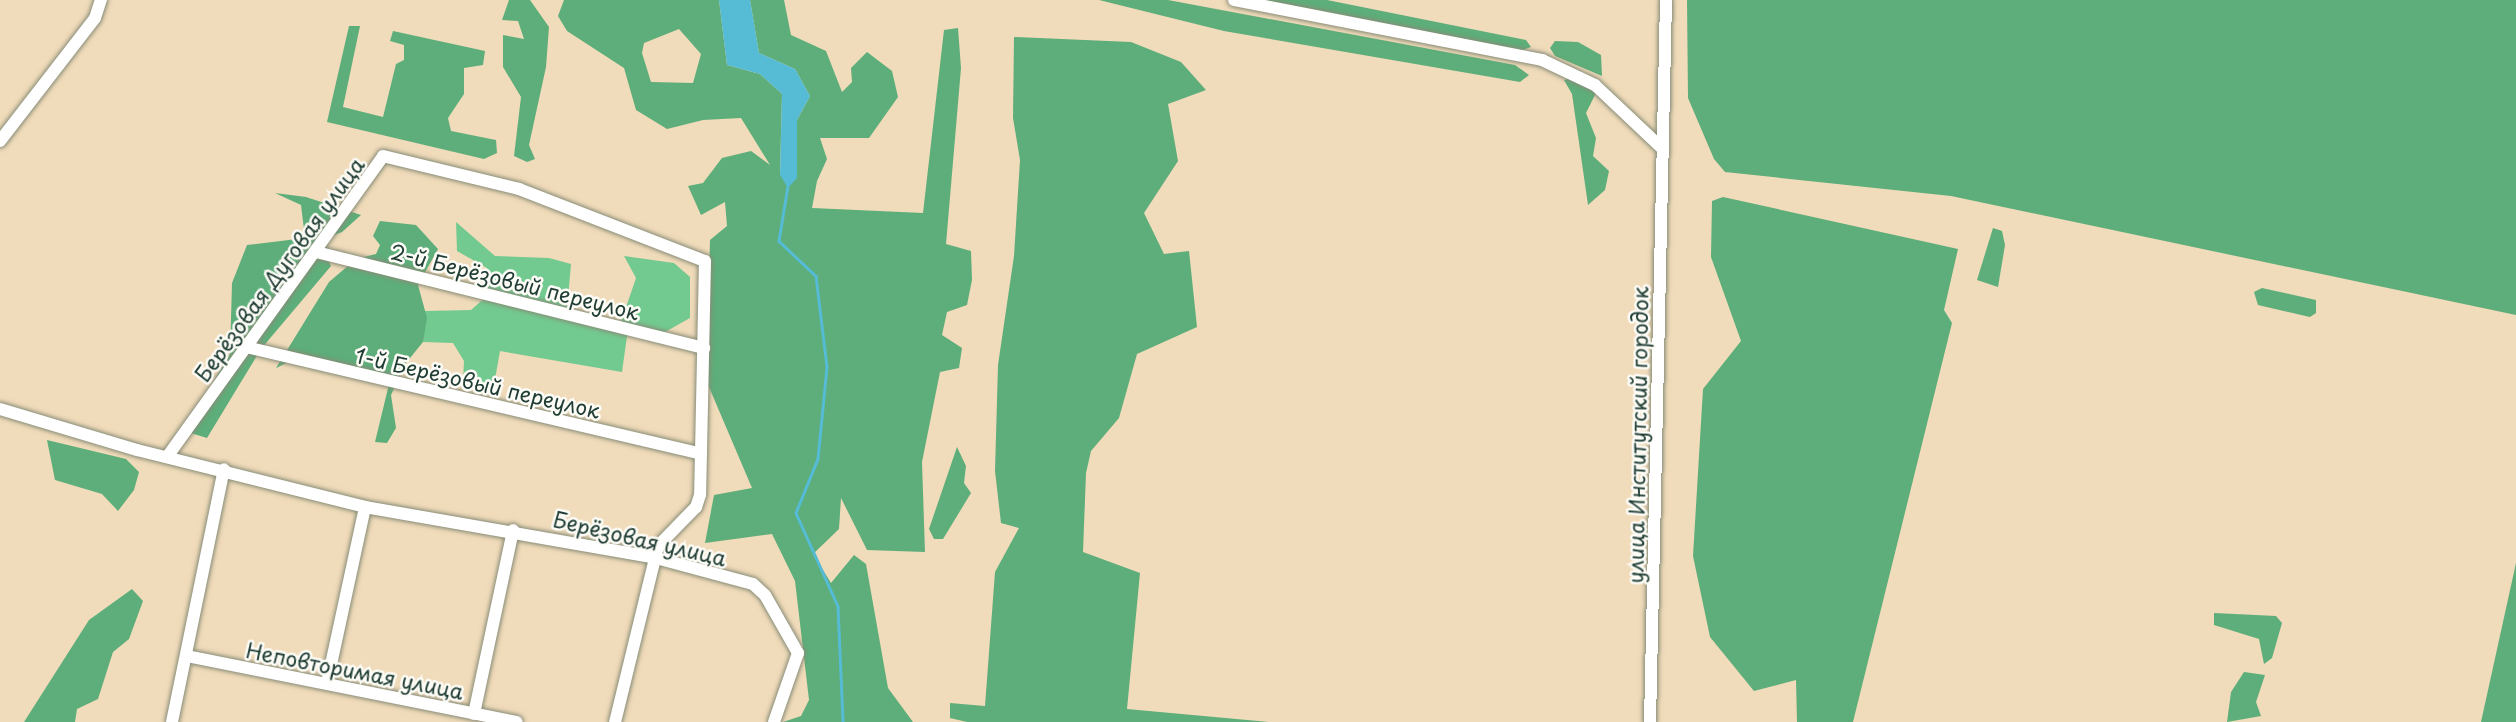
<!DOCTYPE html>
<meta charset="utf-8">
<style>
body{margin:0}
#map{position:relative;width:2516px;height:722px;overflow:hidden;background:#f0dbba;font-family:"Playpen Sans",sans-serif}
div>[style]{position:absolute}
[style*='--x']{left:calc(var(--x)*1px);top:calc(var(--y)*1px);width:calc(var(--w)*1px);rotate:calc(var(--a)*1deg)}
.green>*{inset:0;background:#72ca90}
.forest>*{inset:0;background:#5dae7a}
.water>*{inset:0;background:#56bbd4}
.stream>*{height:2.5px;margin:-1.25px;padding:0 1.25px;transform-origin:1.25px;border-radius:1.25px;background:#56bbd4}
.roads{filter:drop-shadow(0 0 2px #888c77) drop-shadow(0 0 2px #888c77)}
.minor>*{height:12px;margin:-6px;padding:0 6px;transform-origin:6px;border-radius:6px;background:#fff}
span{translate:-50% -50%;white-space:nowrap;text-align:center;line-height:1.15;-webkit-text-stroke:5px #fdfcf7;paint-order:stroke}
.street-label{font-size:21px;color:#1f3d34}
</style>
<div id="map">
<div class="green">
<i style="clip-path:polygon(456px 222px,495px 256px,549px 258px,571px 264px,567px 310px,621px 322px,636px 278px,624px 256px,674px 263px,690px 277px,690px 318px,665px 332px,628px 329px,622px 372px,500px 351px,493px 391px,463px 382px,464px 361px,453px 343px,423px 342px,425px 311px,471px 310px,487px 296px,487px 268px,457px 251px)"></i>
</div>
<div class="forest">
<i style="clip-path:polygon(509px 0,530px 0,549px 27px,546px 67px,529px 145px,535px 159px,527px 162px,514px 156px,521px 97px,503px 67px,503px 35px,524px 39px,518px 21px,502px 20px)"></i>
<i style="clip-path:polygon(evenodd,564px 0,719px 0,727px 65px,760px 74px,782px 94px,780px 174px,797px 177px,797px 120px,810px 96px,795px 69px,759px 53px,750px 0,784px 0,791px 35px,826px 51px,842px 92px,852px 82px,851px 68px,867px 52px,892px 71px,898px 97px,869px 138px,820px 138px,827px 159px,817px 181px,812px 208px,923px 213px,944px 30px,958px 28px,961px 68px,946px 244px,971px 251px,972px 280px,967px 305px,947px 312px,942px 335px,962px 348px,959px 368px,940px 372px,922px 462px,925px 552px,867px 550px,841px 498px,839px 529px,813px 554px,831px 583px,854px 555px,866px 564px,888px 688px,913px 722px,783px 722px,801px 716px,809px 700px,795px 581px,772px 534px,705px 543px,714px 495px,752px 488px,706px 380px,710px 240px,727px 226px,725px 202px,701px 215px,688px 186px,703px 183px,722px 158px,751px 151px,770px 165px,741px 118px,703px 120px,667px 129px,636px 110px,624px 68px,567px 31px,558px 16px,564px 0,679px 29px,701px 54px,693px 83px,651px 82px,642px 53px,644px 43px,679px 29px)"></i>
<i style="clip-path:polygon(1099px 0,1168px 0,1515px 65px,1529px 75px,1520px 82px,1224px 31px)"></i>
<i style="clip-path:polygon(1263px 0,1327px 0,1526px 40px,1531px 47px,1517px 52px)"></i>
<i style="clip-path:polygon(1687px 0,2516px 0,2516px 315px,1951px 196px,1725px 172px,1714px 159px,1688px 98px)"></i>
<i style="clip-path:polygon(349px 26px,360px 26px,343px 107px,383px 117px,396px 64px,404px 60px,404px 45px,390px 41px,393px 31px,485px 51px,483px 65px,464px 68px,464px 94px,448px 118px,451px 131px,496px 140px,497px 153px,484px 159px,327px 122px)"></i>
<i style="clip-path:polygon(1014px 37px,1131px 42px,1181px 62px,1206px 90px,1168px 104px,1178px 161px,1144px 213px,1164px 254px,1189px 251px,1197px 327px,1137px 354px,1119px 418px,1091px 451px,1086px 473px,1083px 552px,1140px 573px,1127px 709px,1269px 722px,967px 722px,950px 718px,950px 703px,985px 706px,995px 572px,1019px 528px,1001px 523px,995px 471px,998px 365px,1014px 256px,1020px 160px,1013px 118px)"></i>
<i style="clip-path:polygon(1555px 41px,1578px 42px,1601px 55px,1602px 76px,1555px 56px,1550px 48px)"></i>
<i style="clip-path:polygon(1572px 78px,1596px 93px,1586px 113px,1596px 138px,1593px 156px,1609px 171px,1605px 190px,1588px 205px,1572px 94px,1564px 80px)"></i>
<i style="clip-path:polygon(275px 193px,306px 197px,361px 215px,342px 232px,320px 241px,331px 266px,261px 349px,207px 438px,184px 431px,230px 354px,232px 283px,247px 245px,305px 238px,301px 205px)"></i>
<i style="clip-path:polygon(1723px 197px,1958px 249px,1944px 310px,1952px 323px,1853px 722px,1797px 722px,1796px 680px,1754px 691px,1710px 637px,1693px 556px,1703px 389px,1741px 341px,1711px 257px,1712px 201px)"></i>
<i style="clip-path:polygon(380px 221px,416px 225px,438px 249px,418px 285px,427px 318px,423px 342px,406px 363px,391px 395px,396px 428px,387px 443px,375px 442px,390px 380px,295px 359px,276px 368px,329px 282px,356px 259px,376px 254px,380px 245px,373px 236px)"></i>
<i style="clip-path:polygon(1993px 228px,2002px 231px,2005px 245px,1998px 287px,1977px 280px)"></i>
<i style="clip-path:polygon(2262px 288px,2316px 300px,2316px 313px,2310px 317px,2258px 305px,2254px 292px)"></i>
<i style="clip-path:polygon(47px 440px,126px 459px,139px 472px,134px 490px,118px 511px,102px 494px,55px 480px)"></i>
<i style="clip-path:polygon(957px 447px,966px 466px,964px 483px,971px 493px,943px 539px,934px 539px,929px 529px)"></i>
<i style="clip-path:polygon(2516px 563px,2516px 722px,2481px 722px)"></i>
<i style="clip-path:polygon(132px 589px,143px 601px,129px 639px,113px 652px,98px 699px,77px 709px,75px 722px,24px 722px,89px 620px)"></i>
<i style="clip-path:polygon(2214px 613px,2276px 616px,2282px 623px,2272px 658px,2264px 664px,2259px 639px,2214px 625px)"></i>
<i style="clip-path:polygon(2244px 672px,2265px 675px,2256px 702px,2261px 716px,2227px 722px,2231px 692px)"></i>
</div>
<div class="water">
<i style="clip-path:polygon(719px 0,750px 0,759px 53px,795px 69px,810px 96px,797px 120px,797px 178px,788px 188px,780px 175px,782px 94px,760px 74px,727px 65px)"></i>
</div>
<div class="stream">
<i style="--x:788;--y:186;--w:56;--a:99.3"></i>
<i style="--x:779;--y:241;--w:51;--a:43.4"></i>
<i style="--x:816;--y:276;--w:92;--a:83.1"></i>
<i style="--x:827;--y:367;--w:92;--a:95.6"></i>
<i style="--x:818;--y:459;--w:58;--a:112.2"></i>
<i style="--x:796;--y:513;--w:102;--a:65.7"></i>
<i style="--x:838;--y:606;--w:116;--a:87.5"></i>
</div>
<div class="roads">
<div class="minor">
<i style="--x:1234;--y:0;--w:314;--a:11"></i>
<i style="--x:1542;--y:60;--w:59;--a:25.3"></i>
<i style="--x:1595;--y:85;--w:93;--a:43.3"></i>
<i style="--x:0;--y:141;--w:155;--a:-52.3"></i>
<i style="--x:95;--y:18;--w:19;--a:-72"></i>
<i style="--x:316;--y:252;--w:400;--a:13.9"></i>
<i style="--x:246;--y:347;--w:467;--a:13.2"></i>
<i style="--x:0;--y:409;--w:143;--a:16.7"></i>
<i style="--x:137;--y:450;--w:235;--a:14"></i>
<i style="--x:365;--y:507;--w:295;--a:9.9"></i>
<i style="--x:656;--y:558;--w:100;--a:15"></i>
<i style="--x:753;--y:584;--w:16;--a:43"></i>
<i style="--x:765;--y:595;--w:67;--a:60.4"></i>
<i style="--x:798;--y:653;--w:73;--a:109.2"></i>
<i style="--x:167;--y:457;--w:370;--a:-54.3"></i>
<i style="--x:383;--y:156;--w:140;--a:13.6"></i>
<i style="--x:519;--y:189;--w:199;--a:21.2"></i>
<i style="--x:705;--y:261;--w:234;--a:91.2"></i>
<i style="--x:700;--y:495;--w:13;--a:108"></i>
<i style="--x:696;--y:507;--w:54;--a:134.3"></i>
<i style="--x:658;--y:546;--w:181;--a:103.7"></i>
<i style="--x:187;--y:656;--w:336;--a:11.3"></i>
<i style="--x:327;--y:683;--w:180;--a:-77.8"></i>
<i style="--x:474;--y:714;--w:188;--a:-78"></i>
<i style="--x:172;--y:722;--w:258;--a:-78.4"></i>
<i style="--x:1650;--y:722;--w:722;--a:-88.73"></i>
</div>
</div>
<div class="street-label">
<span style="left:279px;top:269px;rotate:-54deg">Берёзовая Дуговая улица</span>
<span style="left:515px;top:281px;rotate:14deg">2-й Берёзовый переулок</span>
<span style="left:478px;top:382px;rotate:13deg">1-й Берёзовый переулок</span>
<span style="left:1637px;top:435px;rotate:-89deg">улица Институтский городок</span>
<span style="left:640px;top:538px;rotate:13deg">Берёзовая улица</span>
<span style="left:355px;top:670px;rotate:11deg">Неповторимая улица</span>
</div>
</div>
